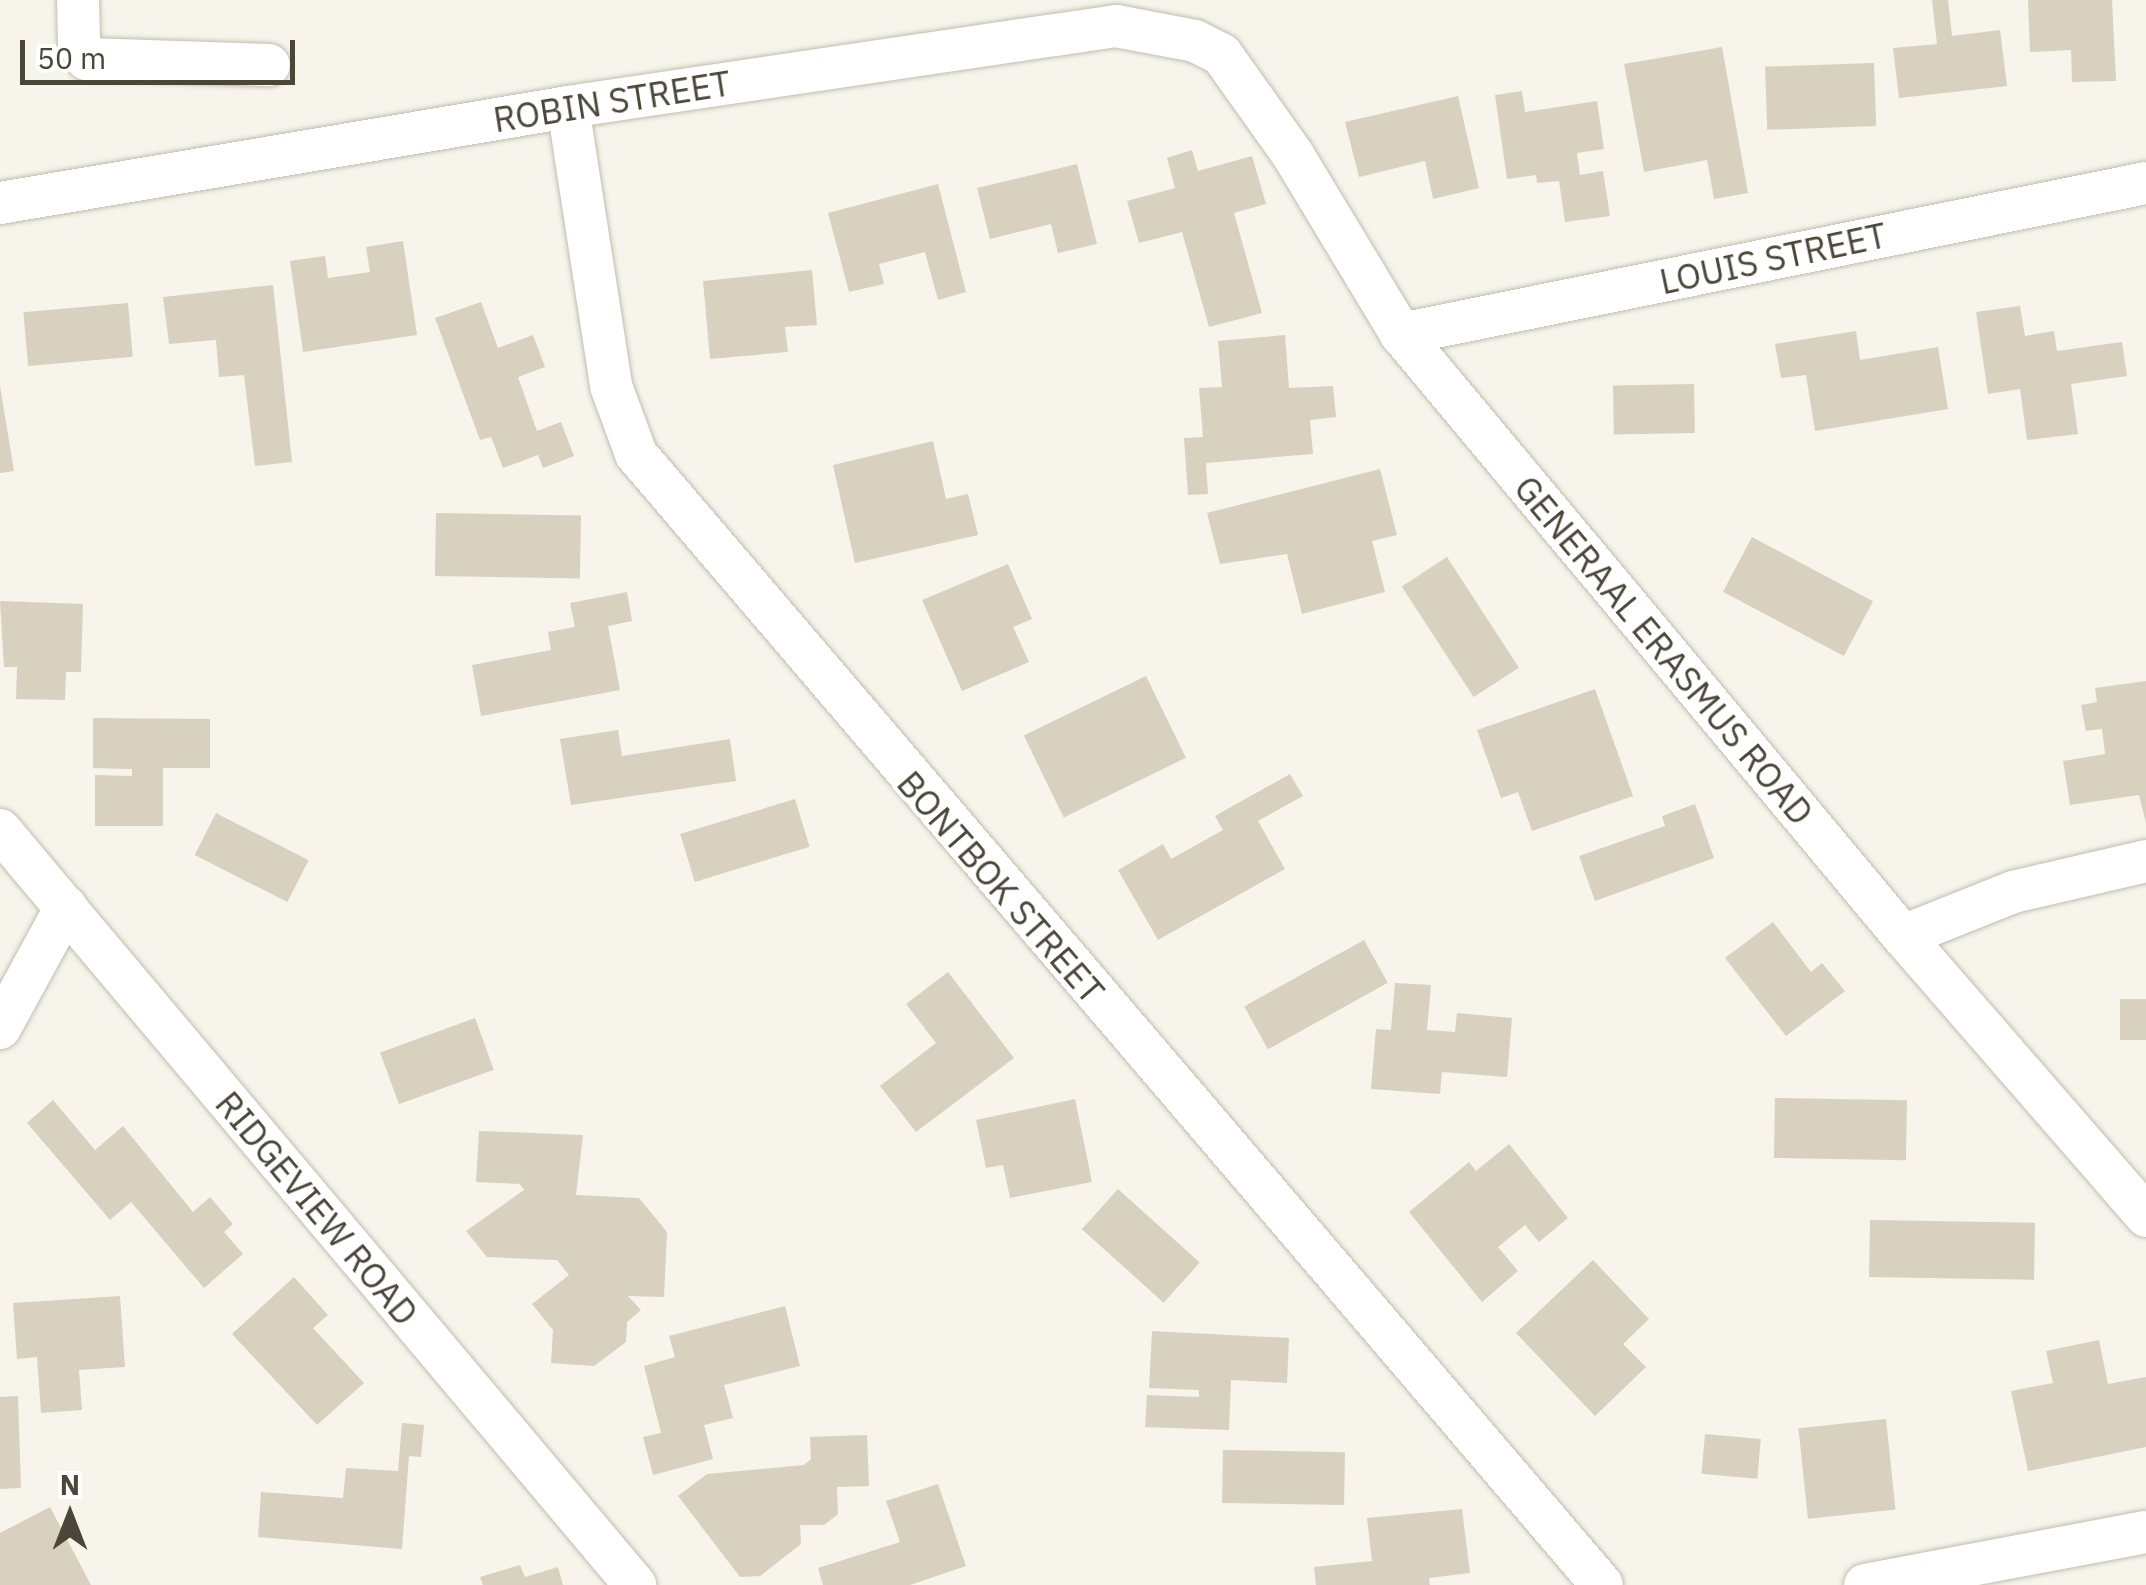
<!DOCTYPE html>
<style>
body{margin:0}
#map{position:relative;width:2146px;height:1585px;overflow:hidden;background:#f6f4eb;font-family:"IBM Plex Sans",sans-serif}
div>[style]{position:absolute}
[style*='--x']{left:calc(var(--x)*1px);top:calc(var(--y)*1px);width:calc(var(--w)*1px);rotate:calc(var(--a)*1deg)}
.building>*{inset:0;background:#d9d1c0;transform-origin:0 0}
.roads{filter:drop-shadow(0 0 2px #c2bdad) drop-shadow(0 0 2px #c2bdad)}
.street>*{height:42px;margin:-21px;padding:0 21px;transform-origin:21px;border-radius:21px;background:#fff}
span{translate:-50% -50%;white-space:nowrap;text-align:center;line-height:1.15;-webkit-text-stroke:8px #fff;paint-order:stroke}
.street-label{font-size:35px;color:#4b4638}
.north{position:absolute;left:20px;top:1465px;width:100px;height:100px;-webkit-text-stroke:8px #fff;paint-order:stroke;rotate:0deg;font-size:28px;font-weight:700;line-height:40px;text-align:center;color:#4b4638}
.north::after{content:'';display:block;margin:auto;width:35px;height:45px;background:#4b4638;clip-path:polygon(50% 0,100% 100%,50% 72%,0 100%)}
.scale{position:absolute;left:20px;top:40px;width:275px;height:45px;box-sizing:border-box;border:5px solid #4b4638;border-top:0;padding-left:12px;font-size:30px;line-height:35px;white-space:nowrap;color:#4b4638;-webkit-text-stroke:8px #fff;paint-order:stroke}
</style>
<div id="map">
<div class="building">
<i style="clip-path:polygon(1932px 0,1948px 0,1952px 36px,2000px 30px,2007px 86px,1899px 98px,1893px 48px,1937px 44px)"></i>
<i style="clip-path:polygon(2028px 0,2112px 0,2116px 81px,2072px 82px,2071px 50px,2030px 52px)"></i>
<i style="clip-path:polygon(1722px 47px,1748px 193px,1714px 199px,1707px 160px,1644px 172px,1624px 64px)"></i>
<i style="left:1874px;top:63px;width:63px;height:109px;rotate:88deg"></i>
<i style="clip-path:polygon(1522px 91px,1525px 112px,1597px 101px,1604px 149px,1577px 153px,1580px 175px,1603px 171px,1610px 216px,1565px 222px,1559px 181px,1537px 183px,1536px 175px,1507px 179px,1495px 95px)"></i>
<i style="clip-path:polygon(1458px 96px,1479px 188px,1433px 199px,1425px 161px,1359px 177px,1345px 122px)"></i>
<i style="clip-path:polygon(1192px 150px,1198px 171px,1252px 156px,1266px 204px,1234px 213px,1262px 313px,1209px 327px,1182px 232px,1139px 243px,1127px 201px,1175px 188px,1167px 158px)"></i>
<i style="clip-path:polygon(1077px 164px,1097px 244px,1058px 253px,1051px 224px,990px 239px,977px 188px)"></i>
<i style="clip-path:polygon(938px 184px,966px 292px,938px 300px,925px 252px,879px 264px,884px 284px,849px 292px,828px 213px)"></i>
<i style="clip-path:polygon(403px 241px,417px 335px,303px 352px,290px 261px,325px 256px,328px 278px,370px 272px,366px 247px)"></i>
<i style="clip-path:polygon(812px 270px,817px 325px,785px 327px,788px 352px,710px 359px,703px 281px)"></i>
<i style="clip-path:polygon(273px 285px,292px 462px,255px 466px,244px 375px,219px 377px,216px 340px,169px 344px,163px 297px)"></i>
<i style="clip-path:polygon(481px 302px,498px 348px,533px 335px,545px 367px,518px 377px,537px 431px,561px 422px,574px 456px,543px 468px,538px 455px,503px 468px,491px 437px,480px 440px,435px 318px)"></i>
<i style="left:128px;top:303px;width:54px;height:105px;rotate:85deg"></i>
<i style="clip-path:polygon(2020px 306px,2025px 336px,2054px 331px,2057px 351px,2122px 342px,2127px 376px,2071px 384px,2078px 434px,2027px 440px,2020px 389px,1988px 394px,1976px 312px)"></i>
<i style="clip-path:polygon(1856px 331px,1860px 360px,1938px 347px,1948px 409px,1815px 431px,1806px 375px,1781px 378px,1775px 344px)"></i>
<i style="clip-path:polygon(1285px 335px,1289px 388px,1333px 386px,1336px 417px,1310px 420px,1313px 454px,1206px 463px,1208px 494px,1188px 495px,1184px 438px,1203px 437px,1199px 388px,1222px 387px,1218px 341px)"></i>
<i style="left:1694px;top:384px;width:49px;height:81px;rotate:89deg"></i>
<i style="clip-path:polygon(0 386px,14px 471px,0 473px)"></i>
<i style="clip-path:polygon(933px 441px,946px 499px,968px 494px,978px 535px,855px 563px,833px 465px)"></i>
<i style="clip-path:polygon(1380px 469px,1397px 535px,1372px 541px,1385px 592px,1302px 614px,1287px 554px,1220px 564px,1207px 513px)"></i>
<i style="left:436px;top:513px;width:145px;height:63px;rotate:1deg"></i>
<i style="left:1752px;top:537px;width:137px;height:62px;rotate:28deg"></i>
<i style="left:1447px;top:557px;width:132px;height:54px;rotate:57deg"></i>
<i style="clip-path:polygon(1008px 564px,1032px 619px,1013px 627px,1029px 662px,962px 691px,922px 600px)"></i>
<i style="clip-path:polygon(627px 592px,632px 621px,608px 626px,620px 690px,481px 716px,472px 665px,551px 650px,548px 632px,575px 627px,570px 603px)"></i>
<i style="clip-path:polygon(0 601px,83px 604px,81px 672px,66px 672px,65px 700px,16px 699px,17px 667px,4px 667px)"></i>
<i style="left:1146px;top:676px;width:91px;height:136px;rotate:64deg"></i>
<i style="clip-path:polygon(2146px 681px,2146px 823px,2139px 795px,2070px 805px,2063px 761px,2105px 754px,2102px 729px,2086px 731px,2081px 705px,2097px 702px,2095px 688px)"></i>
<i style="clip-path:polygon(1595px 689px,1633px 796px,1532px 831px,1518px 792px,1501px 798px,1477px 730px)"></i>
<i style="clip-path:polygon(93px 718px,210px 719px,210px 768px,163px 768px,163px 826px,95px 826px,95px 775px,132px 776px,132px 769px,93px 768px)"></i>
<i style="clip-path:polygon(618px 730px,622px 756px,730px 739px,736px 781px,571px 805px,560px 739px)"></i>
<i style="clip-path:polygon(1290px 774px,1303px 796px,1258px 821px,1285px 869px,1158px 940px,1118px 870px,1163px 844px,1171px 859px,1223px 830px,1215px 816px)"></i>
<i style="left:795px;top:799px;width:50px;height:120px;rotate:73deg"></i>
<i style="clip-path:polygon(1695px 804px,1714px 858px,1595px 901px,1579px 856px,1665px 826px,1662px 816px)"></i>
<i style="left:216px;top:813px;width:104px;height:47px;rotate:27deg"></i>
<i style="clip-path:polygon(1773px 922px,1811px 972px,1822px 963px,1845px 991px,1786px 1036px,1725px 958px)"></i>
<i style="left:1364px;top:940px;width:49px;height:137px;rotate:61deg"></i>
<i style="clip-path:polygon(948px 972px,1014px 1058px,916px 1132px,880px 1086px,936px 1043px,906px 1004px)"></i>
<i style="clip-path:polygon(1395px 983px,1431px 985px,1427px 1030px,1455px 1032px,1457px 1013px,1512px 1018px,1507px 1077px,1442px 1072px,1440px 1094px,1371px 1089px,1376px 1029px,1391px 1030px)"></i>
<i style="left:2146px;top:999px;width:41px;height:26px;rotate:90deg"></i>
<i style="left:475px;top:1018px;width:55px;height:101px;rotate:70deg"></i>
<i style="left:1775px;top:1098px;width:132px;height:60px;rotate:1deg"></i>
<i style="clip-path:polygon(1075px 1099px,1092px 1182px,1010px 1198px,1003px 1165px,986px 1168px,976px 1120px)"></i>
<i style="clip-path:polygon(53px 1100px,95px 1150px,123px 1126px,193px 1212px,210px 1197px,233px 1224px,224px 1232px,243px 1254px,204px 1288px,131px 1202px,110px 1220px,27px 1123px)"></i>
<i style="clip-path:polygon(479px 1131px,583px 1135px,576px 1195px,639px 1198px,667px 1232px,664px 1297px,628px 1296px,641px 1310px,627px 1322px,626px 1342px,594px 1366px,551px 1363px,553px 1330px,532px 1304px,569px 1275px,557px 1260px,487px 1257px,466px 1231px,524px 1190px,520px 1184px,476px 1182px)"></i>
<i style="clip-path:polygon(1509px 1144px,1568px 1218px,1539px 1242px,1525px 1225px,1498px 1247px,1518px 1271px,1482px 1302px,1409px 1212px,1469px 1162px,1476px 1171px)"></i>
<i style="left:1118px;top:1189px;width:110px;height:54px;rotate:42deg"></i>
<i style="left:1870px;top:1220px;width:165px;height:57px;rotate:1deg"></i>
<i style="clip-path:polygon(1593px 1260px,1649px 1319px,1623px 1344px,1646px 1367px,1595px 1416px,1516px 1333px)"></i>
<i style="clip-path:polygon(294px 1277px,328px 1315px,313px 1328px,364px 1383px,317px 1425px,232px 1334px)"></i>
<i style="clip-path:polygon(120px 1296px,125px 1367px,79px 1370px,82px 1410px,41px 1413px,37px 1357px,17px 1359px,13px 1303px)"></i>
<i style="clip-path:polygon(785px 1306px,800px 1366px,724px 1385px,733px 1418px,704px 1425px,713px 1459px,653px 1475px,643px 1437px,661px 1433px,644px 1366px,675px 1357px,669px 1336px)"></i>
<i style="clip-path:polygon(1152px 1331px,1289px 1338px,1287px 1383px,1231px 1380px,1229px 1430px,1145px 1427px,1147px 1395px,1199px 1397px,1199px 1390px,1149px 1388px)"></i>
<i style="clip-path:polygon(2099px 1340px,2108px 1384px,2146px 1377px,2146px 1447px,2028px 1471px,2011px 1391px,2053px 1383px,2046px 1351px)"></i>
<i style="clip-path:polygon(18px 1396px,21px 1488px,0 1489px,0 1397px)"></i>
<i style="left:1886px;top:1419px;width:91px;height:88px;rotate:84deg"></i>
<i style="clip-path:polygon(402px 1423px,424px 1425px,421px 1457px,409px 1456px,402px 1549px,258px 1537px,261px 1492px,343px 1498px,346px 1468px,398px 1471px)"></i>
<i style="left:1705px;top:1434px;width:56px;height:40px;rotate:5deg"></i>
<i style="clip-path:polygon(867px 1435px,869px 1486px,837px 1487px,838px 1514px,824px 1525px,800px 1525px,801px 1544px,760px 1576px,740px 1577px,678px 1496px,707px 1474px,804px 1465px,811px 1459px,810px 1437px)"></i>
<i style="left:1223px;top:1450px;width:122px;height:53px;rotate:1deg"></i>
<i style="clip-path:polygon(938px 1484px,966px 1566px,910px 1585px,823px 1585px,818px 1568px,900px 1542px,886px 1501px)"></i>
<i style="clip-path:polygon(50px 1507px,91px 1585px,0 1585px,0 1533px)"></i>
<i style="clip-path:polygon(1462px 1509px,1470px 1573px,1429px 1578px,1430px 1585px,1316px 1585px,1314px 1567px,1372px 1561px,1367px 1518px)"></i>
<i style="clip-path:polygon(520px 1565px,525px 1577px,558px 1567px,563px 1585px,483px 1585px,480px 1577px)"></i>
</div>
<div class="roads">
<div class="street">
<i style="--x:78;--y:0;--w:42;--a:88.6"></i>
<i style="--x:79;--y:42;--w:19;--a:65"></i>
<i style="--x:87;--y:59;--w:182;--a:1.9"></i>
<i style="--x:568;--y:107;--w:282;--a:81.2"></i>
<i style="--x:611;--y:386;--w:72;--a:69.8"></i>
<i style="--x:636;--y:454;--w:1487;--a:49.5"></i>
<i style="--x:0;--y:203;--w:576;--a:-9.59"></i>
<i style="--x:568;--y:107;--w:554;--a:-8.41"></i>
<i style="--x:1116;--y:26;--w:80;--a:10.8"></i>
<i style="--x:1195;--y:41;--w:30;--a:27"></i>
<i style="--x:1222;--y:55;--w:123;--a:54.6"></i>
<i style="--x:1293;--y:155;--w:209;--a:58.9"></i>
<i style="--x:1401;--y:334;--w:784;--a:50.18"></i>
<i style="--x:1903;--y:936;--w:371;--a:49"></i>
<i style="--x:1401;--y:334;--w:760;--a:-11.46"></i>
<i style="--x:0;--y:830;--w:987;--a:49.93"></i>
<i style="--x:1903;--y:936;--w:118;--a:-21.8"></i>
<i style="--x:2013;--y:892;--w:137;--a:-13.1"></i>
<i style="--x:0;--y:1028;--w:138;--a:-61.4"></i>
<i style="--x:1865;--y:1585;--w:286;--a:-10.7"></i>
</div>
</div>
<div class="street-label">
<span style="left:612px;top:101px;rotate:-9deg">ROBIN STREET</span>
<span style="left:1773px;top:258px;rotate:-12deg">LOUIS STREET</span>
<span style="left:1664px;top:650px;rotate:50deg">GENERAAL ERASMUS ROAD</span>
<span style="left:1001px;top:887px;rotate:49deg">BONTBOK STREET</span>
<span style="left:317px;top:1208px;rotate:50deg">RIDGEVIEW ROAD</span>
</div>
<div class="north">N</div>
<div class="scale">50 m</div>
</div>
